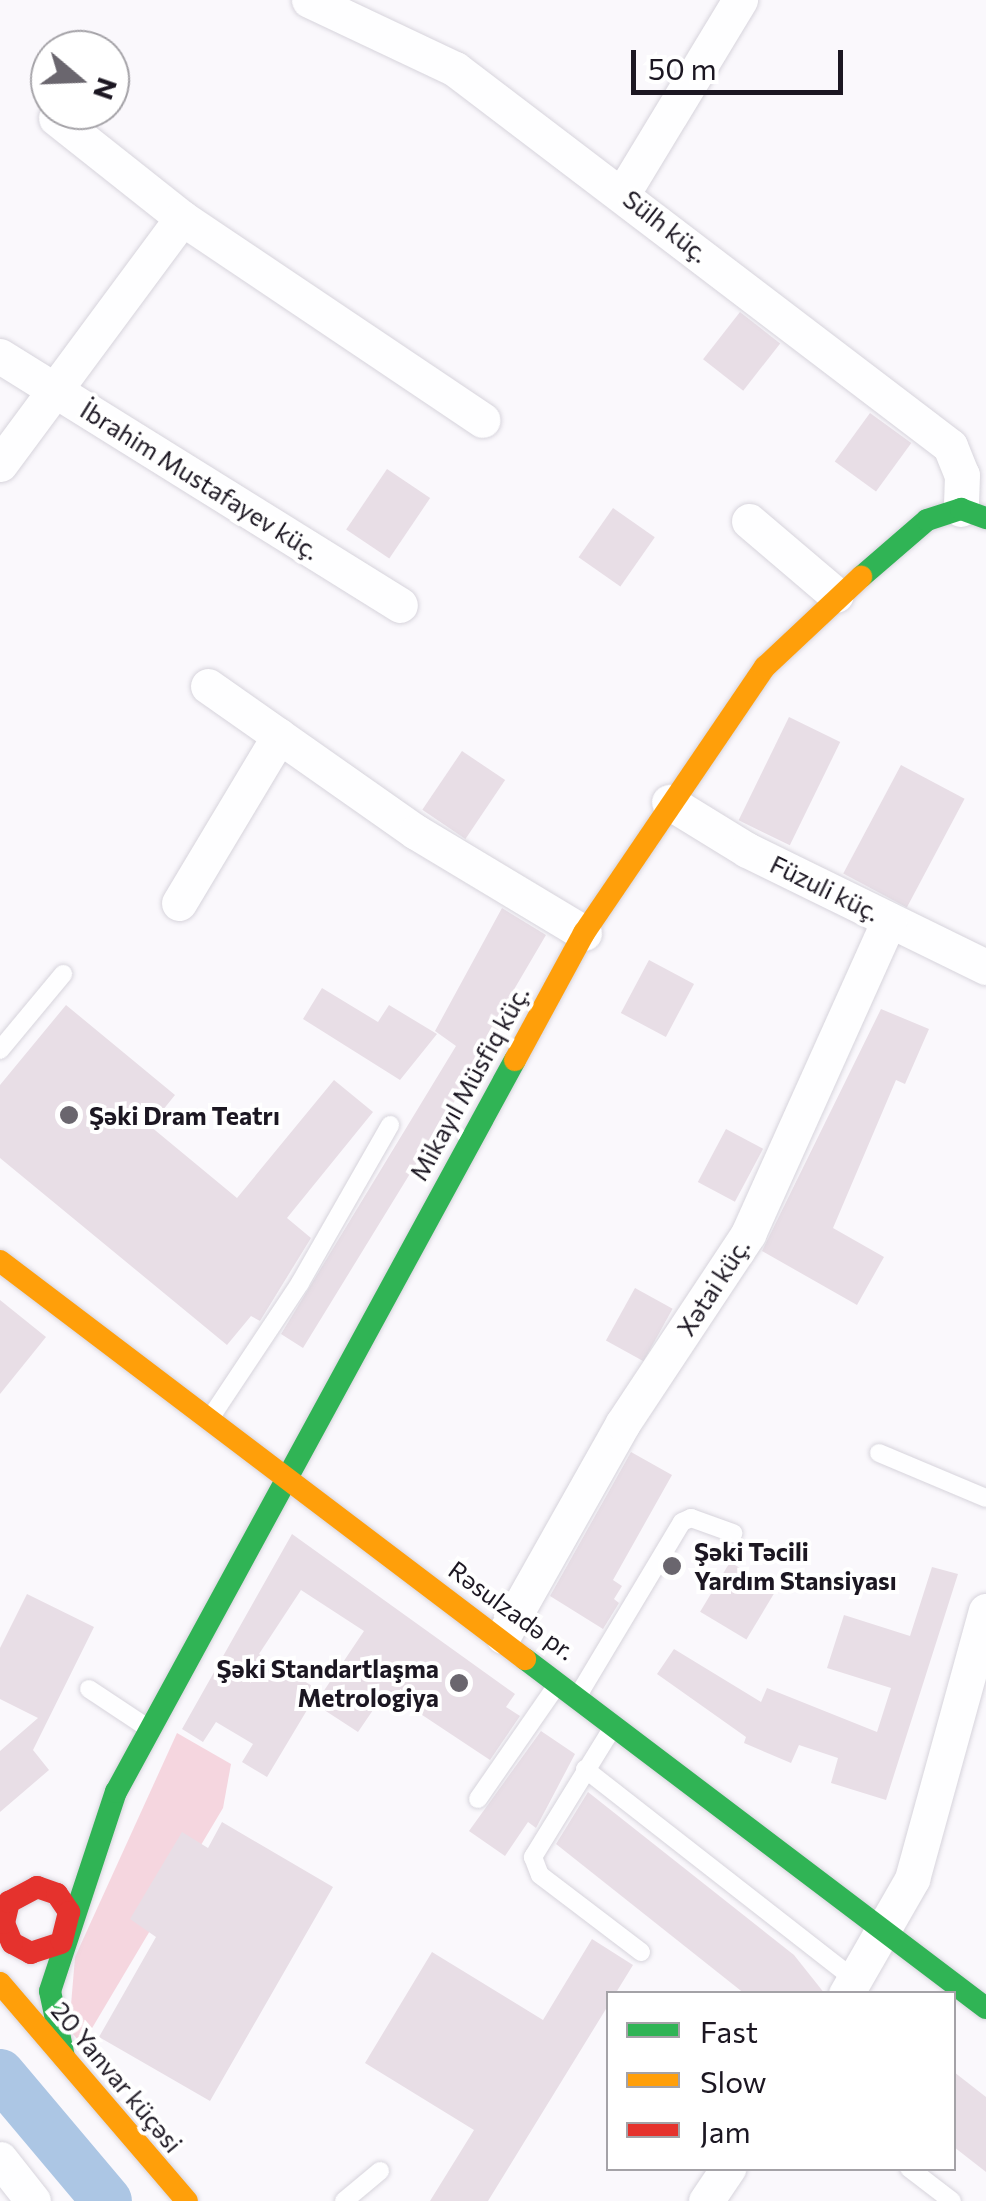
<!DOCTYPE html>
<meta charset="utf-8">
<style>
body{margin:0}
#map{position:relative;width:986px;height:2201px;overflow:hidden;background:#faf8fc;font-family:Commissioner,sans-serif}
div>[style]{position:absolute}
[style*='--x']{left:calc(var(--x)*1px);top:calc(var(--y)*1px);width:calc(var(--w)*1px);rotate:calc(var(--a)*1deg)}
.green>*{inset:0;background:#f5d6df}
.river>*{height:50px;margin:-25px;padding:0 25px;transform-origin:25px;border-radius:25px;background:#acc6e4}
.building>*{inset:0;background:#e8dee6;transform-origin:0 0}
.roads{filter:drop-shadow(0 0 2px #d7d4dc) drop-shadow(0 0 2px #d7d4dc)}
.lane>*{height:18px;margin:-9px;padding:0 9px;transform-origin:9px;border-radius:9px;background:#fefeff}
.street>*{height:35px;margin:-17.5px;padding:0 17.5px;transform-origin:17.5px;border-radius:17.5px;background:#fefeff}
.fast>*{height:22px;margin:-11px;padding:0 11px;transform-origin:11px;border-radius:11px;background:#30b455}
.slow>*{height:22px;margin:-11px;padding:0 11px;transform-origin:11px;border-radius:11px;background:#ff9f0a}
.jam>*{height:22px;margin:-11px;padding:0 11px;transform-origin:11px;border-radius:11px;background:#e5322d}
.dots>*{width:28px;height:28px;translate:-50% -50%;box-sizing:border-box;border:5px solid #fff;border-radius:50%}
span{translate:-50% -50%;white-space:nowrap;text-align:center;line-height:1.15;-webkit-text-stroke:8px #fff;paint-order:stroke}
.street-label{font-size:25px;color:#1c1722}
.poi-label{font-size:25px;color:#1c1722;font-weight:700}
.left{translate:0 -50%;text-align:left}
.right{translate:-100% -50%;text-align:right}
.legend{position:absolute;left:606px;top:1991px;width:350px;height:180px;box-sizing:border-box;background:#fff;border:2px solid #a4a2a7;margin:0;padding:12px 18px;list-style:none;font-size:30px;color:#1c1722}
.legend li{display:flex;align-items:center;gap:20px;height:50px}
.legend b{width:50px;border:2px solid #a4a2a7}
.north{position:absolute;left:30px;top:30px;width:100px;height:100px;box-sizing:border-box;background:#fff;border:2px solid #a4a2a7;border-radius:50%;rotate:109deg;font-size:28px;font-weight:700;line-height:40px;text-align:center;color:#1c1722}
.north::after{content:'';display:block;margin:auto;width:35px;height:45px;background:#6a666e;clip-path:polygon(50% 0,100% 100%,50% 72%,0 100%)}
.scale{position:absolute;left:631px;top:50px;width:212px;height:45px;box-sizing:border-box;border:5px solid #1c1722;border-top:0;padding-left:12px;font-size:30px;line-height:35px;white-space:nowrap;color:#1c1722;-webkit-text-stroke:8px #fff;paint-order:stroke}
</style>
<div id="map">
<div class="green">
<i style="clip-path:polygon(177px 1733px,231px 1764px,223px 1808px,82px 2045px,69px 2029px,75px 1957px)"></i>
</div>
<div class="river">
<i style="--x:0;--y:2074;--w:166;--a:49.9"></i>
</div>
<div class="building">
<i style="left:740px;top:312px;width:51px;height:60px;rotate:38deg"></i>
<i style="left:870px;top:413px;width:51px;height:60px;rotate:36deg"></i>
<i style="left:387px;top:469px;width:52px;height:73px;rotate:34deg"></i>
<i style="left:613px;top:508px;width:51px;height:60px;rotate:35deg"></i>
<i style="left:789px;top:717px;width:57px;height:115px;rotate:26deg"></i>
<i style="left:462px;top:751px;width:52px;height:71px;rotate:34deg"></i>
<i style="left:901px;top:765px;width:72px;height:123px;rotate:28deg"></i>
<i style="clip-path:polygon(502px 908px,546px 935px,502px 1010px,508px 1014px,303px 1348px,281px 1334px,456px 1046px,435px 1031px)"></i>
<i style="left:649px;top:960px;width:51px;height:60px;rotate:28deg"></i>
<i style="clip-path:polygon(322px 988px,378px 1022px,389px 1005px,437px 1034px,400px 1080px,303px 1019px)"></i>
<i style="clip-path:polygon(66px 1005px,175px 1095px,150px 1126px,237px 1198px,334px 1080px,373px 1112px,287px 1218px,311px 1238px,260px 1321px,251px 1316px,227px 1345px,0 1158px,0 1085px)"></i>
<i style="clip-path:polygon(881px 1009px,929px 1029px,905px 1084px,896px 1080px,833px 1228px,884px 1257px,857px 1305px,762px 1251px)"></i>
<i style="left:726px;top:1129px;width:42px;height:60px;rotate:28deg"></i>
<i style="left:635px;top:1288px;width:43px;height:60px;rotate:29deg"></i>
<i style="clip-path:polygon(0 1300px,46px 1337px,0 1394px)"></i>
<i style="clip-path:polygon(631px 1452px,672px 1475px,613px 1580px,622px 1586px,614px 1599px,619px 1603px,603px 1629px,550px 1596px)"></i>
<i style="clip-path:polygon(292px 1534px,515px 1694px,506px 1707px,520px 1716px,490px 1760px,386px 1691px,358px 1732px,315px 1704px,364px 1631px,301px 1590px,259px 1654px,319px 1690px,267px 1777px,242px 1762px,253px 1744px,216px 1722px,203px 1742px,182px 1729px)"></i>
<i style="left:730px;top:1562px;width:54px;height:58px;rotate:31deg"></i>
<i style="clip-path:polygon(932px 1567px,958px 1574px,886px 1800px,831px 1783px,838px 1758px,799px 1745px,791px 1763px,744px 1743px,746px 1737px,657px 1674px,674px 1649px,761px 1702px,767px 1688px,877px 1732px,891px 1688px,827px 1668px,844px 1615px,910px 1636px)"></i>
<i style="clip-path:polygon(27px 1594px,94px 1627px,33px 1750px,49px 1770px,0 1812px,0 1751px,38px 1718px,0 1699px,0 1648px)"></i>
<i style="clip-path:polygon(541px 1731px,575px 1754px,536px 1828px,528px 1822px,505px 1856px,469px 1831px)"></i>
<i style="clip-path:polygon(588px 1792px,794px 1955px,825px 1994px,745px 1994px,556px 1844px)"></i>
<i style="clip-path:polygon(222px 1822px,333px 1887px,210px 2101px,99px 2037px,156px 1937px,130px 1919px,182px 1832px,208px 1848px)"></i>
<i style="clip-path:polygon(592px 1939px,633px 1965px,488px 2201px,430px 2201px,474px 2130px,365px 2063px,432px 1952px,543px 2020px)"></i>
<i style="clip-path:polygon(954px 2072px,986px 2097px,986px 2172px,954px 2147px)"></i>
</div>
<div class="roads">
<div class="lane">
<i style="--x:0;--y:1050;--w:99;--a:-50.3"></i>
<i style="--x:211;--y:1417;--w:161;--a:-56.4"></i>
<i style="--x:300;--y:1283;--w:182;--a:-60.3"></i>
<i style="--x:879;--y:1453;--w:116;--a:22.8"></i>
<i style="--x:89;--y:1689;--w:71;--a:33.5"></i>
<i style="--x:579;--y:1694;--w:200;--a:-59.1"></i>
<i style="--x:682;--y:1522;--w:10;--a:-24"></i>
<i style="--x:691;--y:1518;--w:45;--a:19.7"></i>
<i style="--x:613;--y:1727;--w:153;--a:121.6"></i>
<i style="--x:533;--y:1857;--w:19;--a:69"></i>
<i style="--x:540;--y:1875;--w:127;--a:37.3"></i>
<i style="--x:585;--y:1769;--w:343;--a:38"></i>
<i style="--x:478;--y:1799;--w:139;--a:-55.3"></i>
<i style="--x:909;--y:2168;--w:54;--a:37.5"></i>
<i style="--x:344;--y:2201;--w:47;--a:-39.8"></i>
</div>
<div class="street">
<i style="--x:309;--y:0;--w:161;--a:25.3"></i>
<i style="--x:455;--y:69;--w:622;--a:37.29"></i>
<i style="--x:950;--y:446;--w:31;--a:68"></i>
<i style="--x:962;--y:475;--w:34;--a:92"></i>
<i style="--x:56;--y:118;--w:161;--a:38.4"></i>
<i style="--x:182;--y:218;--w:362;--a:33.9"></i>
<i style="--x:623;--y:193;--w:226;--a:-58.8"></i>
<i style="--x:0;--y:356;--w:471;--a:31.9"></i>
<i style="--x:0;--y:464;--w:306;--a:-53.5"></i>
<i style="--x:749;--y:521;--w:114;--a:40.4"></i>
<i style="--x:208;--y:686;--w:254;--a:35.1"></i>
<i style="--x:416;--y:832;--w:196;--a:31"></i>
<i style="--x:669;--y:802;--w:92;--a:31.6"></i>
<i style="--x:747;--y:850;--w:266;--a:26.1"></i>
<i style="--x:179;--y:903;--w:195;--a:-59.1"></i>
<i style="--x:503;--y:1636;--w:244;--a:-60.6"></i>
<i style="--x:623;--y:1423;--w:227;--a:-56.5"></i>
<i style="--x:748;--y:1234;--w:344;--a:-65.8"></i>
<i style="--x:846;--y:1994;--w:133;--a:-60.1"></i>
<i style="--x:912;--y:1879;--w:278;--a:-74.6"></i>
<i style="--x:0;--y:2159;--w:53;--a:51.8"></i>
<i style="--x:706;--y:2201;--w:40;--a:-56"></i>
</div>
<div class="fast">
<i style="--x:861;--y:577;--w:87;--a:-40.8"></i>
<i style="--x:927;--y:520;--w:36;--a:-18"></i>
<i style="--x:961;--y:509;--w:27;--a:20"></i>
<i style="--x:525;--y:1659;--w:578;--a:37.13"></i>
<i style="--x:64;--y:2057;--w:67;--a:-102"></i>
<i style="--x:50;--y:1991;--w:210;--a:-71.7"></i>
<i style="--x:116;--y:1792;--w:834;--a:-61.41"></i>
</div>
<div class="slow">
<i style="--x:515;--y:1060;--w:145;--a:-61.5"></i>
<i style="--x:584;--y:933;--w:322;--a:-55.8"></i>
<i style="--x:765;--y:667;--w:132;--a:-43.2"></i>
<i style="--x:0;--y:1261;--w:659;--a:37.17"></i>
<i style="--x:0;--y:1983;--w:287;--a:49.4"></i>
</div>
<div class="jam">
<i style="--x:61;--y:1943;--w:32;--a:162"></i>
<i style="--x:31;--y:1953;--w:21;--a:-152"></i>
<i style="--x:12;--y:1943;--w:22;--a:-112"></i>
<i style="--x:4;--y:1923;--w:22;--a:-77"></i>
<i style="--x:9;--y:1902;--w:32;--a:-28"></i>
<i style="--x:37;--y:1887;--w:21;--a:19"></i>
<i style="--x:57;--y:1894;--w:22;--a:56"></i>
<i style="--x:69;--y:1912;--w:30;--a:104"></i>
</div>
</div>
<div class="dots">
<i style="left:69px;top:1115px;background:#6a666e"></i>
<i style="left:672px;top:1566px;background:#6a666e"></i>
<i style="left:459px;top:1683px;background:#6a666e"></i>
</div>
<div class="street-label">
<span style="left:666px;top:226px;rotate:38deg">Sülh küç.</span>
<span style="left:200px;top:480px;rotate:32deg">İbrahim Mustafayev küç.</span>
<span style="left:825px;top:888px;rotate:26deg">Füzuli küç.</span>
<span style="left:469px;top:1083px;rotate:-61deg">Mikayıl Müsfiq küç.</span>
<span style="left:713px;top:1287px;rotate:-57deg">Xətai küç.</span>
<span style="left:512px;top:1610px;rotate:36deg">Rəsulzadə pr.</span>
<span style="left:117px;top:2077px;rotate:50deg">20 Yanvar küçəsi</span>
</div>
<div class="poi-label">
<span class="left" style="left:89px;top:1115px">Şəki Dram Teatrı</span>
<span class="left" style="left:694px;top:1566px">Şəki Təcili<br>Yardım Stansiyası</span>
<span class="right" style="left:439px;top:1683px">Şəki Standartlaşma<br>Metrologiya</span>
</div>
<ul class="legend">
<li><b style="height:12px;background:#30b455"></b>Fast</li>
<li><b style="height:12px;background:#ff9f0a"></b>Slow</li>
<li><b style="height:12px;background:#e5322d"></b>Jam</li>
</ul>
<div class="north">N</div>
<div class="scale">50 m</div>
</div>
